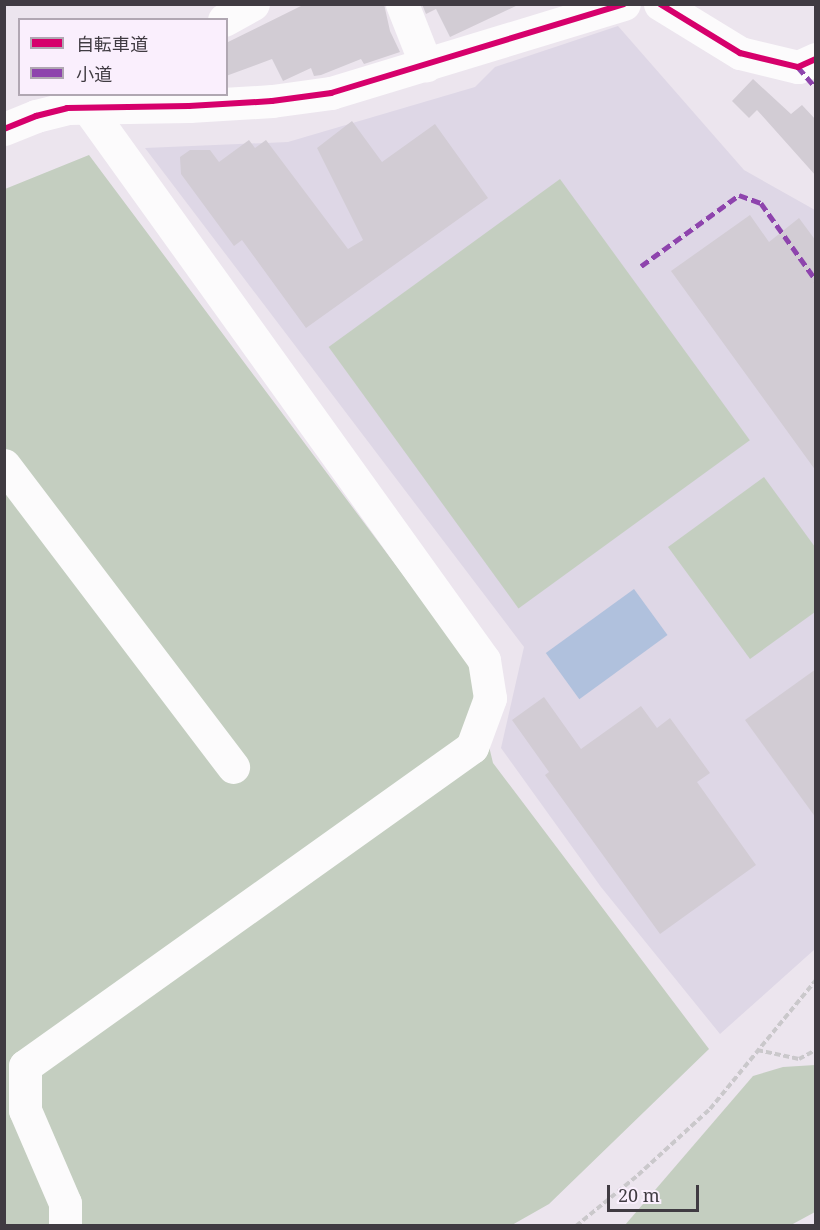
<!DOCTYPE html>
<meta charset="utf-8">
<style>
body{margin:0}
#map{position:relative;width:820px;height:1230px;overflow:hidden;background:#ece5ee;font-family:"Noto Serif","Noto Sans JP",serif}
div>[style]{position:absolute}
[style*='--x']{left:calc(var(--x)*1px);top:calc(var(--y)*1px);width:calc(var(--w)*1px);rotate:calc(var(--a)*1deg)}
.education>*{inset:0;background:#ded7e6}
.green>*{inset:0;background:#c4cec0;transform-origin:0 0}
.water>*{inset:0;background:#b0c1dd;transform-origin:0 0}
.building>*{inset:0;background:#d2ccd4}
.path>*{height:4px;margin-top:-2px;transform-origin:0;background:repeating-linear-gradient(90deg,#cac8cb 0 6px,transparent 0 9px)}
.minor>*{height:33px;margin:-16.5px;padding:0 16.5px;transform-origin:16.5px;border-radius:16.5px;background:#fcfbfc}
.quiet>*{height:4.5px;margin-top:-2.25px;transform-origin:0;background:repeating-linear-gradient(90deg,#8e44ad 0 9px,transparent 0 13.5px)}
.cycleway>*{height:6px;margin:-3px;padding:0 3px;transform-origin:3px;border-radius:3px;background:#d6006c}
span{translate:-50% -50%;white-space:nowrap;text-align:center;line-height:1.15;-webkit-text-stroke:4.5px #faeffd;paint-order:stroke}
.frame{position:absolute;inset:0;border:6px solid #403b42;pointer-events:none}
.legend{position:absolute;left:18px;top:18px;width:210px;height:78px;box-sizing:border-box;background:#faeffd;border:2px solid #b0a7b2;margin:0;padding:8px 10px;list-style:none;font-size:18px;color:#403b42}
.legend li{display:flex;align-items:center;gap:12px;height:30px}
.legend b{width:30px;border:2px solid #b0a7b2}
.scale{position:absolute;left:607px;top:1185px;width:92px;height:27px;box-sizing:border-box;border:3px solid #403b42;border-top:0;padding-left:8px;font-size:18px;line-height:21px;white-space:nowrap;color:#403b42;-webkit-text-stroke:4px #faeffd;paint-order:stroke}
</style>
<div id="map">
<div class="education">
<i style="clip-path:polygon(618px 26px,744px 170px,815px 210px,815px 949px,720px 1034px,601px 887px,501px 748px,524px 647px,145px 148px,288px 142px,475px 87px,495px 67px)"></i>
</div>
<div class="green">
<i style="clip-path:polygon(89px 155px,469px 663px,493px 763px,709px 1049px,549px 1204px,512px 1225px,5px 1226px,5px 189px)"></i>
<i style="left:560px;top:179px;width:323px;height:286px;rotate:54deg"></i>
<i style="clip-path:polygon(764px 477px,815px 547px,815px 612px,750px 659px,668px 547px)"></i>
<i style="clip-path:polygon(815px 1065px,815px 1212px,791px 1225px,625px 1225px,753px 1076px,783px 1067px)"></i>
</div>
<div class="water">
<i style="left:634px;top:589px;width:57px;height:109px;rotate:54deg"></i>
</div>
<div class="building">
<i style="clip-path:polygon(305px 4px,384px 4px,390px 31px,400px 52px,364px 64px,361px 59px,321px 75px,314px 76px,311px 68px,283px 81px,272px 59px,226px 76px,226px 43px)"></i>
<i style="clip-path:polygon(422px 4px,520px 4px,450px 37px,436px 9px,426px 14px)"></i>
<i style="clip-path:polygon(753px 79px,791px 114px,802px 105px,816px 120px,816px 176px,757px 110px,749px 118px,732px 101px)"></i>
<i style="clip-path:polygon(352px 121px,382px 162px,435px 124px,488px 198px,306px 328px,242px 240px,234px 246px,181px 174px,180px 157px,190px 150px,210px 150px,219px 162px,249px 140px,255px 148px,266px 140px,348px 249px,363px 240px,317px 148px)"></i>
<i style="clip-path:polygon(750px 215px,769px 242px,799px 218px,816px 241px,816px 471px,671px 271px)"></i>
<i style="clip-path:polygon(816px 669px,816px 818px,745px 720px)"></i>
<i style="clip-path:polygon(544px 697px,581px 749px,641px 706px,657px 728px,670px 718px,710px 773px,697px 782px,756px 865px,660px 934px,545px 775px,549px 772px,512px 720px)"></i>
</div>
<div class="path">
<i style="--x:757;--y:1050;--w:43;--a:12.1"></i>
<i style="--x:799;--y:1059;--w:19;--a:-28"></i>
<i style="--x:576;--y:1226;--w:80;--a:-39.4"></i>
<i style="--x:638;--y:1175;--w:98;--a:-42.5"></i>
<i style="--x:710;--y:1109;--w:167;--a:-50.6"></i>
</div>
<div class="minor">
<i style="--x:402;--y:4;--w:66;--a:68.5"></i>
<i style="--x:660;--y:4;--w:94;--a:31.5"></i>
<i style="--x:740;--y:53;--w:60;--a:13.6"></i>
<i style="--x:798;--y:67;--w:20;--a:-24"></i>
<i style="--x:224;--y:20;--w:33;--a:-29"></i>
<i style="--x:4;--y:129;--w:35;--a:-22"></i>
<i style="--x:36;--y:116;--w:32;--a:-14"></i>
<i style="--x:67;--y:108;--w:122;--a:-0.9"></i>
<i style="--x:189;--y:106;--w:83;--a:-3.4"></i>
<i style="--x:272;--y:101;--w:60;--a:-7.7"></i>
<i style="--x:331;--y:93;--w:306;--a:-16.9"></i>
<i style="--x:4;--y:465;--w:379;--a:52.8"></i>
<i style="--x:65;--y:1226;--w:23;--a:-90"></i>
<i style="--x:65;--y:1203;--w:101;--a:-113.3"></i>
<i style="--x:25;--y:1110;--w:44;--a:-90"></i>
<i style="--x:25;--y:1066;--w:549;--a:-35.51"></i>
<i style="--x:472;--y:747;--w:52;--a:-69.8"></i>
<i style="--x:490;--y:698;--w:38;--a:-99"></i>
<i style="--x:484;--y:660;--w:681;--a:-125.67"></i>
</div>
<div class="quiet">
<i style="--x:798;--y:67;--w:28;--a:49"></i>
<i style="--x:641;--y:266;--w:121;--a:-35.9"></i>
<i style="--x:739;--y:195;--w:23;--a:20"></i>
<i style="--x:761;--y:203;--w:95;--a:54.5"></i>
</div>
<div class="cycleway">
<i style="--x:660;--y:4;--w:94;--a:31.5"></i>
<i style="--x:740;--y:53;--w:60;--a:13.6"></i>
<i style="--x:798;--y:67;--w:20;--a:-24"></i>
<i style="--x:4;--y:129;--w:35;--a:-22"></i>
<i style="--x:36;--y:116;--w:32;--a:-14"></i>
<i style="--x:67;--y:108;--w:122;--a:-0.9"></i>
<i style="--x:189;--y:106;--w:83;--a:-3.4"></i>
<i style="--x:272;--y:101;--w:60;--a:-7.7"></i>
<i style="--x:331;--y:93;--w:306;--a:-16.9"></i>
</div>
<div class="frame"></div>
<ul class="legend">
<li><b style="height:8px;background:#d6006c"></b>自転車道</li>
<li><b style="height:8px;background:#8e44ad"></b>小道</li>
</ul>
<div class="scale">20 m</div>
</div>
